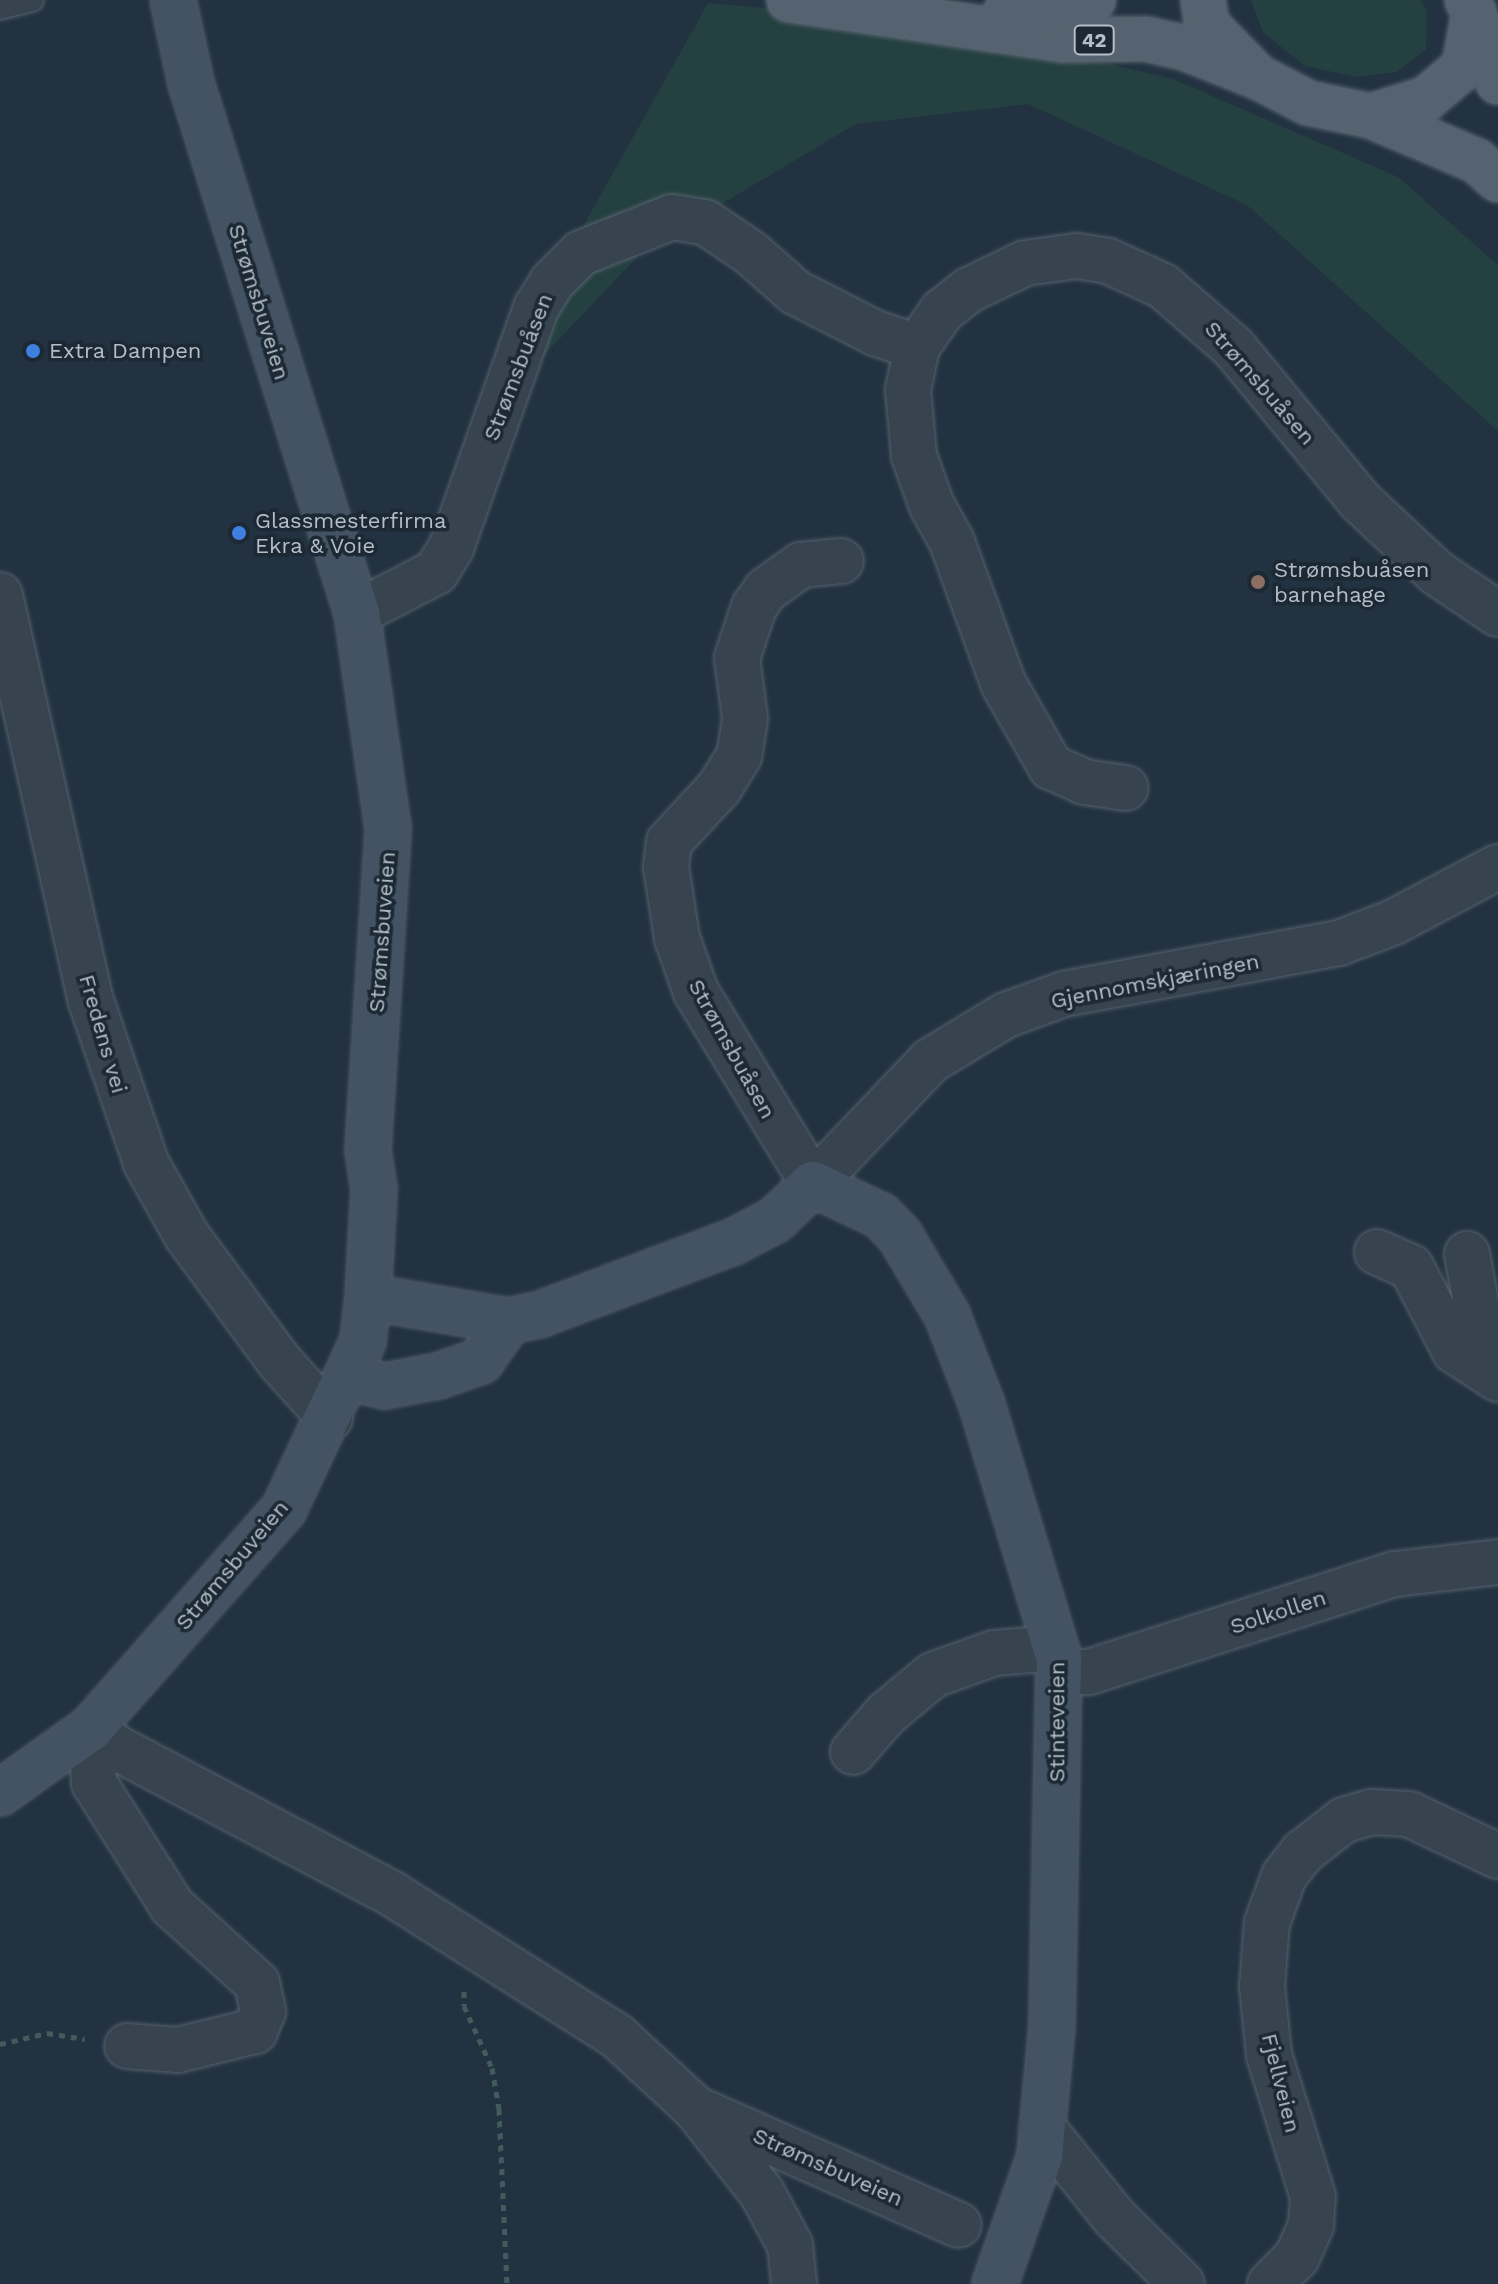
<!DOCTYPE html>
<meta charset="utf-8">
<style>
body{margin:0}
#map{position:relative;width:1498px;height:2284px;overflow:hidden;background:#223240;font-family:"Work Sans",sans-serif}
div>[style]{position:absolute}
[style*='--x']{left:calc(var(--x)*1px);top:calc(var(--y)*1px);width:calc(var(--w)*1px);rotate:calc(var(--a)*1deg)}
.green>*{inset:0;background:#244040}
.path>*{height:5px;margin-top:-2.5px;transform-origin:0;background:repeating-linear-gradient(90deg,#425c5c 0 6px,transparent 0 12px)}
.roads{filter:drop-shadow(0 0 2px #55616d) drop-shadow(0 0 2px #55616d)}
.lane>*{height:22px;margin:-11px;padding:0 11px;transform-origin:11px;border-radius:11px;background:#37444f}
.street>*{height:44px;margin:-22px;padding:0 22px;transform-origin:22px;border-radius:22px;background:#37444f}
.secondary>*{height:44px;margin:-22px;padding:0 22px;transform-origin:22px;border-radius:22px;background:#445363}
.primary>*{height:44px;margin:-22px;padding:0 22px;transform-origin:22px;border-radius:22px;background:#54636f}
.dots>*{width:22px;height:22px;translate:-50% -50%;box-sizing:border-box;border:4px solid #1c2934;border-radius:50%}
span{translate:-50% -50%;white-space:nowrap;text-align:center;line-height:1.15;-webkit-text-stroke:7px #1c2934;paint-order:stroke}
.shield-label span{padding:2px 6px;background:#1c2934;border:2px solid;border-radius:6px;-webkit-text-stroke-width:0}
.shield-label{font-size:20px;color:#b3beca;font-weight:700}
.street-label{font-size:22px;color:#b3beca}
.poi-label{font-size:22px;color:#b3beca}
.left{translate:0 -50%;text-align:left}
</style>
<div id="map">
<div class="green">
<i style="clip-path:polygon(1251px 0,1420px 0,1427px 10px,1426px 49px,1397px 72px,1356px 77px,1305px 66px,1263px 32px)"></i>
<i style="clip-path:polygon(708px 3px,932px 23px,1173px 79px,1398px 177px,1498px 265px,1498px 431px,1247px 205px,1028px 104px,856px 124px,643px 251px,509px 392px,557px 273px)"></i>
</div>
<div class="path">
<i style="--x:464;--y:1991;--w:15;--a:90"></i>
<i style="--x:464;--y:2006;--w:68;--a:65.7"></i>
<i style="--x:492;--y:2068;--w:42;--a:80.3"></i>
<i style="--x:499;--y:2109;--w:175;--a:87.4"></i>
<i style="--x:0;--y:2044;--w:48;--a:-13.2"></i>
<i style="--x:47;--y:2033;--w:38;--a:9"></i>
</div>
<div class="roads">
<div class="lane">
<i style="--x:0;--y:8;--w:33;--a:-14"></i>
</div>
<div class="street">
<i style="--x:917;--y:347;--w:44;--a:101.8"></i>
<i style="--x:908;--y:390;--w:66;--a:84.8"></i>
<i style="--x:914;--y:456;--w:53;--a:70.2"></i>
<i style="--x:932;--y:506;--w:41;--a:60.9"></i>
<i style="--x:952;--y:542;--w:150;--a:70.1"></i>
<i style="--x:1003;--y:683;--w:97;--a:60.3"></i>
<i style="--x:1051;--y:767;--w:36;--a:24"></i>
<i style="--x:1084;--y:782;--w:42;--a:8.1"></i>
<i style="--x:841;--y:561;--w:40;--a:174.3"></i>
<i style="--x:801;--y:565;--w:43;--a:144.5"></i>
<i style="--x:766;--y:590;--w:21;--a:125"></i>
<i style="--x:754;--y:607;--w:54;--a:108.4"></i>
<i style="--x:737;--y:658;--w:62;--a:82.5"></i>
<i style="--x:745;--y:719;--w:37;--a:99"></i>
<i style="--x:739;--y:756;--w:38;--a:122"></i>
<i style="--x:719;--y:788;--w:74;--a:132.8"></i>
<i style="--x:669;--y:842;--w:25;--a:97"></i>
<i style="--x:666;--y:867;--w:72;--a:81.2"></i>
<i style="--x:677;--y:938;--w:57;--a:70.6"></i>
<i style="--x:696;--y:992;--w:225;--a:58.6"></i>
<i style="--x:813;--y:1184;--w:170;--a:-46.4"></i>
<i style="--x:930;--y:1061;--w:89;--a:-31.2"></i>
<i style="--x:1006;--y:1015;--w:62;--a:-19.9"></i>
<i style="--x:1064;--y:994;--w:280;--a:-10.5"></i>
<i style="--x:1339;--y:943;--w:59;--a:-20.9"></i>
<i style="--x:1394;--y:922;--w:118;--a:-27.9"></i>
<i style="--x:0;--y:595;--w:416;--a:77.4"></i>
<i style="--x:91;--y:1001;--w:171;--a:71.2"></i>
<i style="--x:146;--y:1163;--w:84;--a:60.7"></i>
<i style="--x:187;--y:1236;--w:157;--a:53.6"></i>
<i style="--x:280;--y:1362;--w:75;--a:48.2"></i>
<i style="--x:357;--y:613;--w:89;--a:-27.4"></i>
<i style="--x:436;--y:572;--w:28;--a:-58"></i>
<i style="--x:451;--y:548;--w:255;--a:-70.5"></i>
<i style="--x:536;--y:308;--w:31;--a:-58"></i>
<i style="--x:552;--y:282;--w:41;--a:-45"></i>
<i style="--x:581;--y:253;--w:98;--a:-21.6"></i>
<i style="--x:672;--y:217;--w:33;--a:9"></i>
<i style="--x:705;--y:222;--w:55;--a:34"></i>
<i style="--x:751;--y:253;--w:59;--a:41.6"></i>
<i style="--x:795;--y:292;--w:90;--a:27.1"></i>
<i style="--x:875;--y:333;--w:44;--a:18.4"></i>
<i style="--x:917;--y:347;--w:44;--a:-55.2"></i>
<i style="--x:942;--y:311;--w:34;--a:-38"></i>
<i style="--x:969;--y:290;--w:62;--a:-25.7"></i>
<i style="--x:1025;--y:263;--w:52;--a:-7.7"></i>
<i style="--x:1077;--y:256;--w:31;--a:9"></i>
<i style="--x:1108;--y:261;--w:60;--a:24.4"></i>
<i style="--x:1163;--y:286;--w:94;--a:41.1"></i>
<i style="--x:1234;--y:348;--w:198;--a:50.5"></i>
<i style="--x:1360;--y:501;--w:105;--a:43.1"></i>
<i style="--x:1437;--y:573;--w:73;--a:33.9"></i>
<i style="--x:1377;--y:1252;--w:37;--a:24"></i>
<i style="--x:1411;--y:1267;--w:95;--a:62.4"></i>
<i style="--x:1455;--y:1351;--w:51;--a:33.1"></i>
<i style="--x:1467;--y:1254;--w:71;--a:79.5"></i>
<i style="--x:1480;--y:1324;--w:53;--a:70.2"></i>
<i style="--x:1060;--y:1673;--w:29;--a:-2"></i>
<i style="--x:1089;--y:1672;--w:321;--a:-17.8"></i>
<i style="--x:1395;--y:1574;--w:104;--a:-6.6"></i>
<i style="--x:91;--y:1728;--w:31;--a:38"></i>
<i style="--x:115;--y:1747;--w:316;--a:27.9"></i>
<i style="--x:394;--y:1895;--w:264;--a:32.3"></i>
<i style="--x:617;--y:2036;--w:108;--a:42.7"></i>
<i style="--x:696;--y:2109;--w:287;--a:23.8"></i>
<i style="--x:91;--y:1728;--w:55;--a:86.9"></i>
<i style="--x:94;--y:1783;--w:146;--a:57.6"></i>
<i style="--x:172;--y:1906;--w:115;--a:42.2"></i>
<i style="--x:257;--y:1983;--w:29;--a:78"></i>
<i style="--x:263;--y:2011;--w:22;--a:112"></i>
<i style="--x:255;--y:2031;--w:79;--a:166.1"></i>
<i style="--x:178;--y:2050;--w:51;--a:-175.5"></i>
<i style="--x:853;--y:1752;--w:50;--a:-49"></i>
<i style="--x:886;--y:1714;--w:61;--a:-39.7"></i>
<i style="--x:933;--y:1675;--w:65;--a:-19.8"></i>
<i style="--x:994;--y:1653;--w:62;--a:-4.6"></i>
<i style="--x:700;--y:2114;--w:100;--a:51.9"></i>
<i style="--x:762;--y:2193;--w:59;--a:61.7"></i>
<i style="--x:790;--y:2245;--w:39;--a:84"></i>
<i style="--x:1042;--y:2127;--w:115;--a:51.3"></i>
<i style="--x:1114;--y:2217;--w:95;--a:44.6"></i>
<i style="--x:1270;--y:2284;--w:38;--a:-45"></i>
<i style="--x:1297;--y:2257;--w:35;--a:-66"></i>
<i style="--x:1311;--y:2225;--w:28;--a:-86"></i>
<i style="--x:1313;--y:2197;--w:149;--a:-107.2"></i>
<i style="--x:1269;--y:2055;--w:69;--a:-95.8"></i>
<i style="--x:1262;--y:1986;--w:63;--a:-85.5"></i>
<i style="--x:1267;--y:1923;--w:50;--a:-70.1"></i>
<i style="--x:1284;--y:1876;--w:31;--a:-52"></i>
<i style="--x:1303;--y:1852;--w:52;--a:-38"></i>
<i style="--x:1344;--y:1820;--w:29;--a:-16"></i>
<i style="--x:1372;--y:1812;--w:37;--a:3"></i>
<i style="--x:1409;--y:1814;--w:98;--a:25.3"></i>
</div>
<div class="secondary">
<i style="--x:368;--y:1297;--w:143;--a:9.7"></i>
<i style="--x:509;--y:1321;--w:33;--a:-12"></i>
<i style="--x:541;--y:1314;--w:205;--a:-20.6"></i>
<i style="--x:733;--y:1242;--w:47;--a:-27.6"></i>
<i style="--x:775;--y:1220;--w:52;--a:-43.5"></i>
<i style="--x:813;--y:1184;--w:75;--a:25.2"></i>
<i style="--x:881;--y:1216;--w:28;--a:46"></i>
<i style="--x:900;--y:1236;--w:92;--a:59.3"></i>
<i style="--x:947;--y:1315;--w:93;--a:68.7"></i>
<i style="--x:981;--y:1402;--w:269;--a:73.1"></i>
<i style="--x:1059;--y:1659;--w:367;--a:91.1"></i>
<i style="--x:1052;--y:2026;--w:131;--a:95.3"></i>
<i style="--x:1040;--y:2156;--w:136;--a:109.4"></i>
<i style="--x:348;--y:1377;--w:38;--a:14"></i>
<i style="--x:385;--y:1386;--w:54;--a:-10.7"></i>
<i style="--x:438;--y:1376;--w:46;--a:-19.2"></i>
<i style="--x:481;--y:1361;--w:49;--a:-55"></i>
<i style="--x:0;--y:1793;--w:112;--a:-35.5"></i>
<i style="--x:91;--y:1728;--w:292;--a:-48.6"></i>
<i style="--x:284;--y:1509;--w:186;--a:-64.8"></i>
<i style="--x:363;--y:1341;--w:44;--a:-83.5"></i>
<i style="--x:368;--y:1297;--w:108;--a:-86.8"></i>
<i style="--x:374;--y:1189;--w:39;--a:-99"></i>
<i style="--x:368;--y:1150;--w:323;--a:-86.4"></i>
<i style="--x:388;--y:828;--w:217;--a:-98.2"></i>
<i style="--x:357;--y:613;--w:555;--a:-107.39"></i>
<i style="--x:191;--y:83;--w:85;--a:-102.2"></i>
</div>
<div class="primary">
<i style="--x:789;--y:0;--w:277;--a:8.3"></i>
<i style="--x:1063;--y:40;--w:83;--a:-0.7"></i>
<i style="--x:1146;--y:39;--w:40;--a:13"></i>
<i style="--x:1185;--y:48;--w:79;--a:21.7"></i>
<i style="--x:1203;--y:0;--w:25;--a:81"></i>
<i style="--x:1207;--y:25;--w:73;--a:45.6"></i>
<i style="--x:1258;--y:77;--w:56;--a:27.5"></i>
<i style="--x:1308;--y:103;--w:64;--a:11.7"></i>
<i style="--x:1371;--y:116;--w:58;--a:-17.2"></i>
<i style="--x:1426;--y:99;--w:50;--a:-40.1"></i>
<i style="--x:1464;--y:67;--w:56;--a:-79.7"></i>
<i style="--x:1474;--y:12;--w:14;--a:-120"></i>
<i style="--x:1005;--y:13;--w:62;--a:-3.7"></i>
<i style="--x:1067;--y:9;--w:28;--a:-19"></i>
<i style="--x:1475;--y:16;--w:70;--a:70.8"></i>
<i style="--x:1371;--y:116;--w:115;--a:23"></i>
<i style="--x:1477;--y:161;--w:28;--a:42"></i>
</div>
</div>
<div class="dots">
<i style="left:33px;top:351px;background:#3f7fe0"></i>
<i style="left:239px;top:533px;background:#3f7fe0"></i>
<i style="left:1258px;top:582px;background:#8d6e63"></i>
</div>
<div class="shield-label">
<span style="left:1094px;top:40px">42</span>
</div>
<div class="street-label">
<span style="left:259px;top:302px;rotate:73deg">Strømsbuveien</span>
<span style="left:518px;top:367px;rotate:-69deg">Strømsbuåsen</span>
<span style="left:1260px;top:383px;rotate:49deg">Strømsbuåsen</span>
<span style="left:382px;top:932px;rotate:-86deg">Strømsbuveien</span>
<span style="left:1155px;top:981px;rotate:-11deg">Gjennomskjæringen</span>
<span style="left:103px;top:1034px;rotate:74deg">Fredens vei</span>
<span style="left:732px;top:1049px;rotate:61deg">Strømsbuåsen</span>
<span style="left:232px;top:1565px;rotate:-50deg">Strømsbuveien</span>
<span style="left:1278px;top:1612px;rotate:-18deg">Solkollen</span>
<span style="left:1057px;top:1722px;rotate:-90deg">Stinteveien</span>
<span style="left:1281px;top:2083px;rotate:76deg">Fjellveien</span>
<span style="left:828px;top:2167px;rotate:24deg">Strømsbuveien</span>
</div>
<div class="poi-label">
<span class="left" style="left:49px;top:351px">Extra Dampen</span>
<span class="left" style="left:255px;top:533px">Glassmesterfirma<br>Ekra &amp; Voie</span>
<span class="left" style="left:1274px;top:582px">Strømsbuåsen<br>barnehage</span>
</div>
</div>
